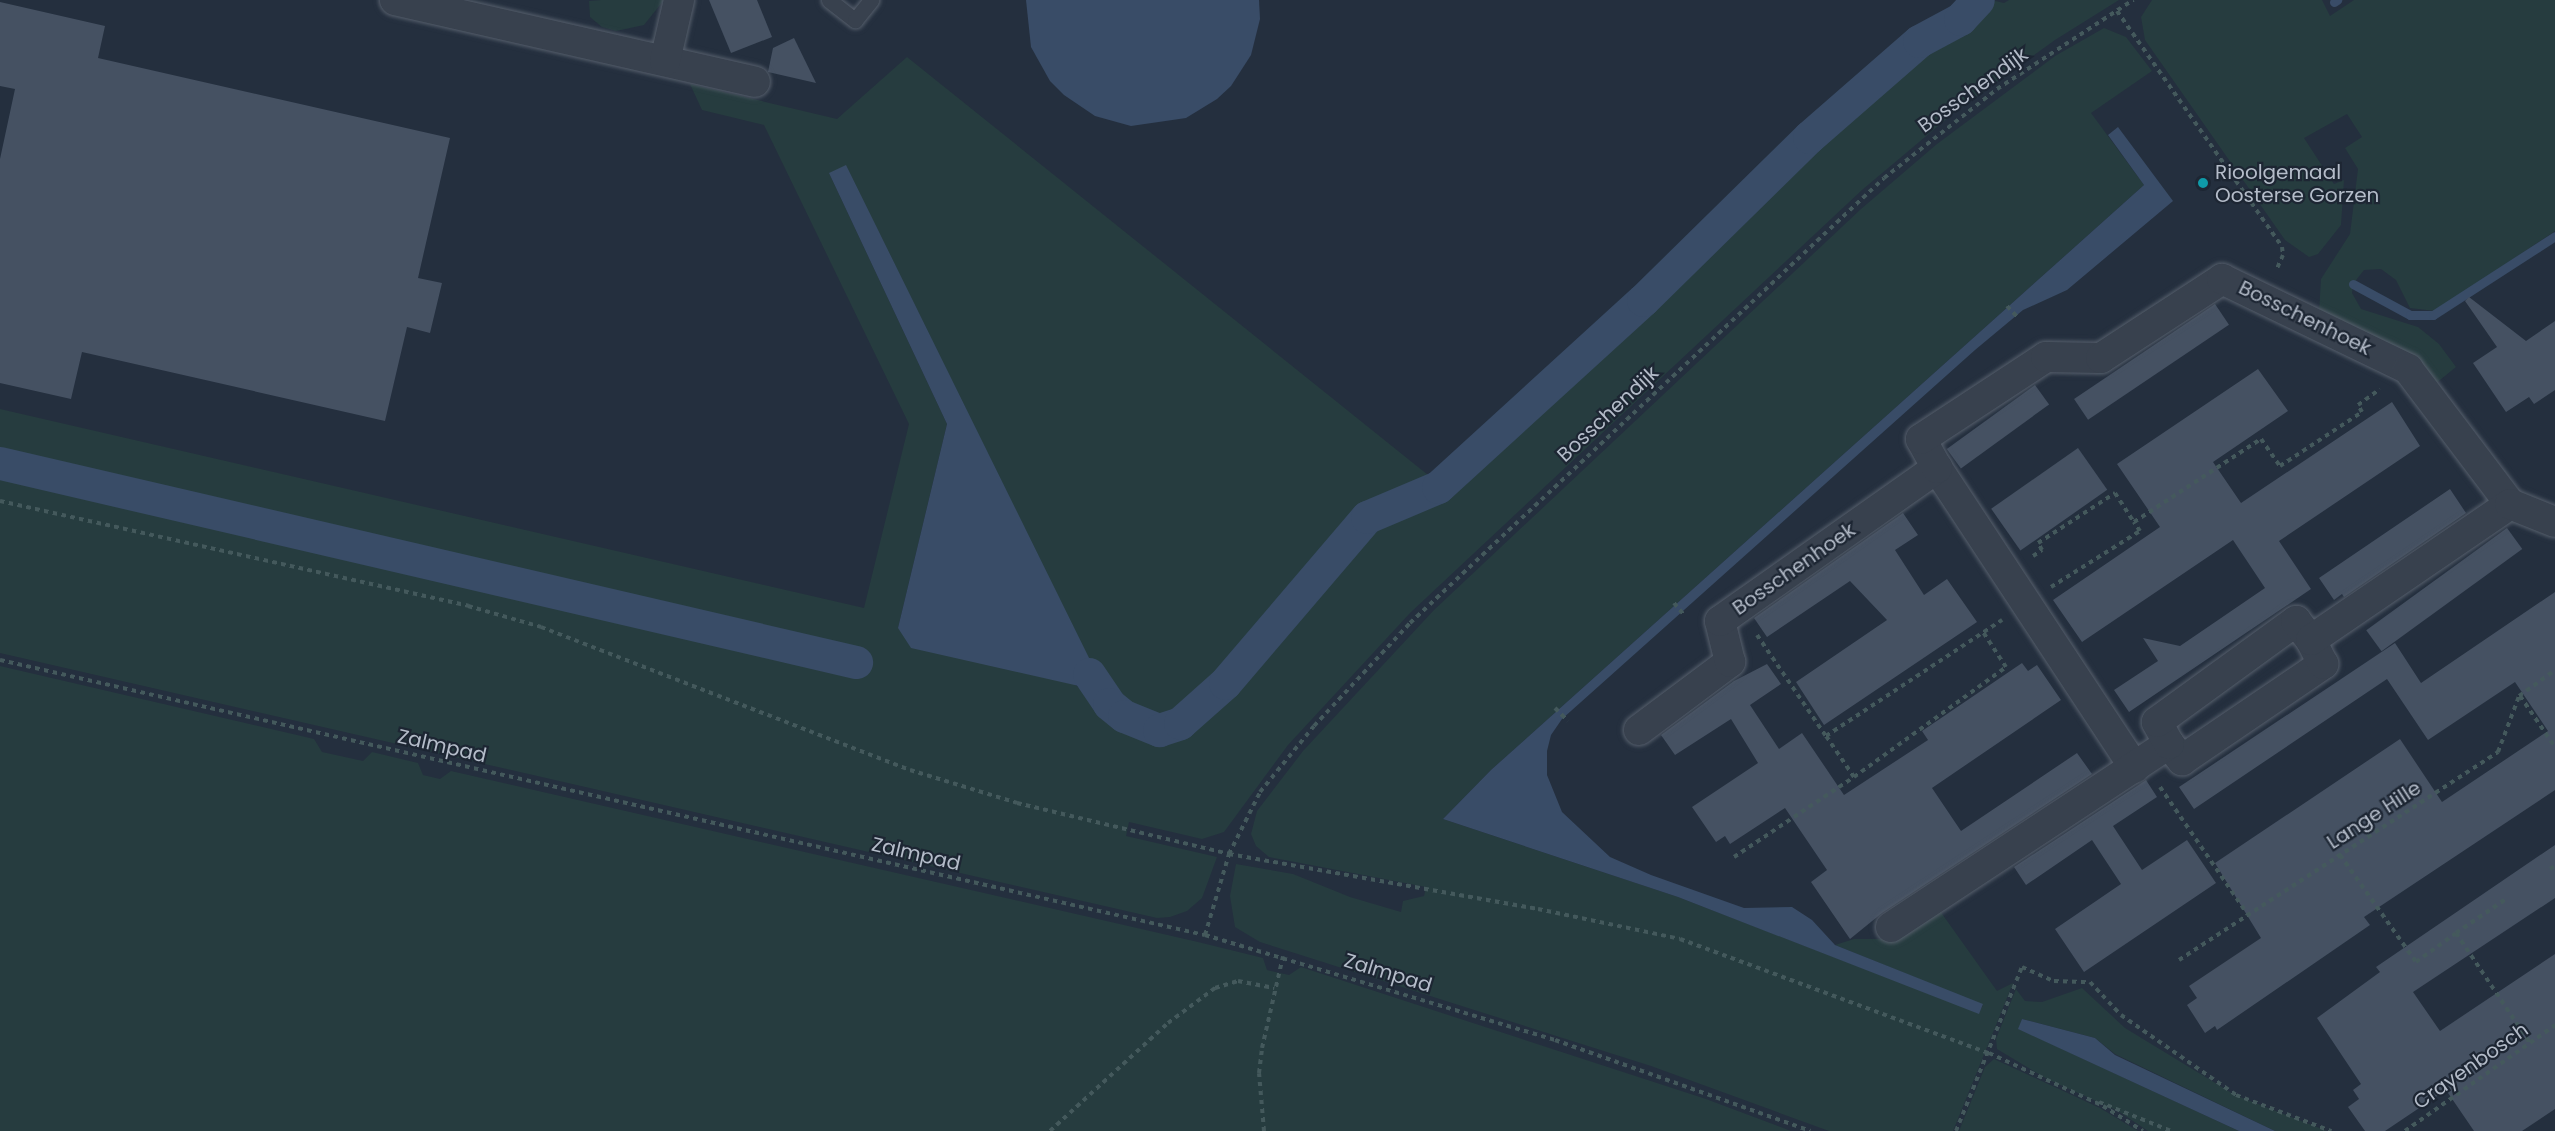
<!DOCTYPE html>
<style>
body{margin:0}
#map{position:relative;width:2555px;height:1131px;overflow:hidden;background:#242f3e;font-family:Poppins,sans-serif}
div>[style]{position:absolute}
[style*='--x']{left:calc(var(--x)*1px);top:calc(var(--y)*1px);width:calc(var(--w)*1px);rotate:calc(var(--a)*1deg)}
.green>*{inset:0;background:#263c3f}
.water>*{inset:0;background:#394c67}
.stream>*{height:9px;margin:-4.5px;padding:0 4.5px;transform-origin:4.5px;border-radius:4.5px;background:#394c67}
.canal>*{height:33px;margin:-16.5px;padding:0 16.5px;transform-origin:16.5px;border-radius:16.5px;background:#394c67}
.building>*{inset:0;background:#455162;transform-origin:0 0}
.path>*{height:4px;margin-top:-2px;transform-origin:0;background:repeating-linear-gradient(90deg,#44595c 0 4.5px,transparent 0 9px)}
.roads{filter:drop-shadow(0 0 2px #565f6c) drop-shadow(0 0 2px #565f6c)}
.lane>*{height:15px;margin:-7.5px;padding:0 7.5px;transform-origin:7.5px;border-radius:7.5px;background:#38414e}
.street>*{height:30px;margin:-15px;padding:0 15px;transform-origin:15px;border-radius:15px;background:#38414e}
.dots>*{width:16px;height:16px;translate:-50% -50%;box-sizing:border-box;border:3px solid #1d2633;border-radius:50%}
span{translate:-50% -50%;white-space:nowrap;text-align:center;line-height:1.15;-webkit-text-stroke:4.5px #1d2633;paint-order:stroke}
.street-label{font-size:20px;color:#b4bcc9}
.poi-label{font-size:20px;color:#b4bcc9}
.left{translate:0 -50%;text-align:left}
</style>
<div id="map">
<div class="green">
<i style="clip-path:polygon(601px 0,664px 0,644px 25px,616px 31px,602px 27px,590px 17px,589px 1px)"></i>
<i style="clip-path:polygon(1991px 0,2004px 3px,2009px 0,2119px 0,2055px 40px,1956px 111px,1862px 190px,1410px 613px,1288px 745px,1224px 832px,1202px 839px,1129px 822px,1126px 836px,1217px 857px,1202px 898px,1187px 911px,1170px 917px,1157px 918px,0 653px,0 409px,864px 608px,909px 424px,764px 125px,702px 110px,690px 84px,837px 119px,907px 57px,1433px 479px,1379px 496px,1342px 523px,1192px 705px,1164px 723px,1137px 719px,1108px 690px,1095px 670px,829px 173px,947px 424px,898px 628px,1070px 682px,1088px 693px,1121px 725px,1142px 735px,1173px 736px,1213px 707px,1368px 526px,1425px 504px,1437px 496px,1660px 297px,1908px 67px,1965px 25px)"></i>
<i style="clip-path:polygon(2152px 0,2322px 0,2330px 16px,2354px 0,2555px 0,2555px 231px,2435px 311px,2410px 308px,2396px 280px,2381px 269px,2364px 270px,2353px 284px,2352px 293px,2361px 309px,2418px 327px,2439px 344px,2456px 367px,2435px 384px,2319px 313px,2321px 279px,2350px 234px,2358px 169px,2345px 148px,2362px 137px,2347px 114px,2304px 138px,2334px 184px,2344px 180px,2341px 225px,2318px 254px,2309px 257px,2285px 240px,2145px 40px,2141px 17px)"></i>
<i style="clip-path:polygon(2104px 28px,2126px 37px,2152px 71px,2091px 113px,2144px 185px,1491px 770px,1443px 819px,1678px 897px,1979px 1013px,1983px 1005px,1835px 945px,1854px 939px,1896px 939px,1940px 911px,1997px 991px,2013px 983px,1953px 1131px,1829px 1131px,1651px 1066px,1260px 942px,1235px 927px,1230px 896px,1236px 864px,1293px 874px,1350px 897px,1401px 912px,1403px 901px,1424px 896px,1426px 887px,1269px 857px,1256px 846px,1251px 834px,1257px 811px,1303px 751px,1434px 610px,1861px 209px,1937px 144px,2055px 56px)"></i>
<i style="clip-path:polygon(0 666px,314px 739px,322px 752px,363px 761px,372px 752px,418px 763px,423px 775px,440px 779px,451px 771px,1198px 942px,1263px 958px,1267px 970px,1289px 975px,1301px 967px,1706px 1099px,1791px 1131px,0 1131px)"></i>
<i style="clip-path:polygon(2082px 988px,2125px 1028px,2235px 1095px,2327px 1131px,2275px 1131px,2115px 1054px,2095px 1038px,2022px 1019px,2019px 1029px,2239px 1131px,2148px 1131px,2118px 1111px,2047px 1079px,1997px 1049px,1996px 1039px,2016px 989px,2025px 1001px,2042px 1002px)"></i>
<i style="clip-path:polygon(1994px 1059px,2100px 1108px,2138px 1131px,1959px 1131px,1985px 1067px)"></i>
</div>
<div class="water">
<i style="clip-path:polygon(1026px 0,1259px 0,1260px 19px,1251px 55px,1231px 86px,1217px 99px,1186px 118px,1131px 126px,1095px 116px,1064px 95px,1050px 81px,1031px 47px)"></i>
<i style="clip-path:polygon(2118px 127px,2173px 201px,2067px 290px,2023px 310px,1975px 350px,1562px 719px,1551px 735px,1547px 751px,1547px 775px,1562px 812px,1610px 857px,1651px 875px,1744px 908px,1792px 907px,1812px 920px,1835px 945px,1983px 1004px,1979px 1014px,1678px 897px,1443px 819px,1491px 770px,2144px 185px,2108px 135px)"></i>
<i style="clip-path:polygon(846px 165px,1095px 670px,1121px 705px,1107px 715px,1079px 686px,911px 648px,898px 628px,947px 424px,829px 173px)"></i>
<i style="clip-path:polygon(2022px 1019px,2095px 1038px,2115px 1055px,2275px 1131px,2239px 1131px,2018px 1029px)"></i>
</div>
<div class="stream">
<i style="--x:2334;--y:2;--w:4;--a:-34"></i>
<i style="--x:2353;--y:284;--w:65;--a:28.5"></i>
<i style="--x:2410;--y:315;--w:23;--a:0"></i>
<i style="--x:2433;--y:315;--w:145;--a:-32.9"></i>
</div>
<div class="canal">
<i style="--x:0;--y:463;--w:879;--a:13.09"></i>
<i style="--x:1089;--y:674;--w:36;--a:56"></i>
<i style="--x:1109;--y:704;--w:19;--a:39"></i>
<i style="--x:1124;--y:716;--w:38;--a:22"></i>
<i style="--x:1159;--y:730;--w:22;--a:-18"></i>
<i style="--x:1180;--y:723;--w:60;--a:-41.6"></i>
<i style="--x:1225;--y:683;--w:218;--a:-49.5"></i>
<i style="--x:1367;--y:517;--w:77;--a:-22.9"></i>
<i style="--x:1438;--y:487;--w:277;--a:-42.4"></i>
<i style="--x:1643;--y:300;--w:233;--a:-44.5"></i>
<i style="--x:1809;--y:137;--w:146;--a:-41.1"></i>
<i style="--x:1919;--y:41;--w:47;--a:-28.2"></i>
<i style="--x:1960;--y:19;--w:26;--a:-47"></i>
</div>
<div class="building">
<i style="clip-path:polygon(709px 0,757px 0,772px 37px,731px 53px)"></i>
<i style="clip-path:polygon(0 2px,105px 26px,98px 58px,450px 138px,418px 278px,442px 283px,430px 333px,407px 327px,385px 421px,82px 352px,71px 399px,0 383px,0 159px,15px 89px,0 86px)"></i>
<i style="clip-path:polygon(794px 38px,816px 83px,768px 72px,773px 48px)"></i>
<i style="clip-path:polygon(2469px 297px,2526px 341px,2555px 321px,2555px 390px,2534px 404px,2529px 397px,2506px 412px,2473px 363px,2497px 347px,2465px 301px)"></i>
<i style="left:2215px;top:304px;width:25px;height:170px;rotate:56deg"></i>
<i style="clip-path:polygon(2258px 369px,2288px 411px,2213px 462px,2241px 503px,2392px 402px,2420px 446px,2279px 541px,2311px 589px,2129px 712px,2114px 690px,2158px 661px,2143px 638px,2180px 646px,2265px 588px,2233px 540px,2082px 642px,2053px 600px,2160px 527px,2117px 464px)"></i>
<i style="left:2035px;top:385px;width:24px;height:109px;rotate:54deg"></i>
<i style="left:2078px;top:448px;width:51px;height:106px;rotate:55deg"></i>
<i style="clip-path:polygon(2450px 489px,2466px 513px,2344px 597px,2342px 594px,2334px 600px,2319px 578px)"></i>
<i style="clip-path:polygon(1903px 513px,1918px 535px,1895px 550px,1924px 595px,1947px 579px,1977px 622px,1824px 725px,1796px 682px,1887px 620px,1850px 581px,1767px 637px,1754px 618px)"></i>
<i style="left:2507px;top:528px;width:26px;height:174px;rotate:54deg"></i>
<i style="clip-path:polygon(2555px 592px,2555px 790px,2364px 917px,2370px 925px,2217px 1030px,2215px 1026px,2205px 1033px,2187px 1005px,2197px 998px,2189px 986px,2261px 938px,2215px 863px,2400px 739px,2442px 802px,2548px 731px,2515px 682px,2428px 740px,2387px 679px,2194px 809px,2179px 787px,2395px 643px,2421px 683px)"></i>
<i style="clip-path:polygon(2022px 663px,2028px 671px,2037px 665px,2061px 700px,1932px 788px,1961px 831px,2077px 753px,2092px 774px,1882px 913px,1850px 939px,1811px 882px,1827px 870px,1785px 808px,1730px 844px,1725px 836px,1716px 842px,1692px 807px,1758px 763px,1731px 719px,1675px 755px,1661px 735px,1734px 681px,1767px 664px,1781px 684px,1750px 705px,1779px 749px,1802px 733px,1844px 795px,1928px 740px,1922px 731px)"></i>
<i style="clip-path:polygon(2146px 780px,2157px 797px,2113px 826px,2142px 870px,2187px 840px,2216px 883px,2084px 972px,2055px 929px,2121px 884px,2092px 840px,2026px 885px,2014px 867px)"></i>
<i style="clip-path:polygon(2555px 845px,2555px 898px,2413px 992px,2440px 1031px,2555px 954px,2555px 1109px,2522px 1131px,2474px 1131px,2446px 1090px,2385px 1131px,2365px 1131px,2348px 1107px,2359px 1099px,2353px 1090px,2361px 1084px,2317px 1018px,2380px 972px,2376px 967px)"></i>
</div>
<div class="path">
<i style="--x:2117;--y:11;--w:288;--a:55"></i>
<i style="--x:2282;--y:247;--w:8;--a:83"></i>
<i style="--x:2283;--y:255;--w:17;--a:114"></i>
<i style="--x:2007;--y:306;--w:16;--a:47"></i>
<i style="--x:0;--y:501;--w:480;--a:12.6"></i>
<i style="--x:468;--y:606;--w:76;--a:16"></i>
<i style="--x:541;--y:627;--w:396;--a:21.2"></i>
<i style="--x:910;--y:770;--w:112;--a:17.1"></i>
<i style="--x:1017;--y:803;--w:218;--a:13.5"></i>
<i style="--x:1229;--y:854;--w:314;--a:10.1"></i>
<i style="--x:1538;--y:909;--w:145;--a:11.9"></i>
<i style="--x:1680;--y:939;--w:329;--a:20.3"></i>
<i style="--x:1989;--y:1053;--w:126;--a:24.9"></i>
<i style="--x:2103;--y:1106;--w:47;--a:32"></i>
<i style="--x:2033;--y:556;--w:11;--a:-34"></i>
<i style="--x:2042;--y:550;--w:8;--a:-120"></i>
<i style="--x:2038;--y:543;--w:92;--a:-33"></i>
<i style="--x:2115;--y:493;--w:35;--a:57"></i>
<i style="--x:2134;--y:522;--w:152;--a:-33.2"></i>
<i style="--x:2261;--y:439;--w:33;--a:55"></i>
<i style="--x:2280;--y:466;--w:98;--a:-33.4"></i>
<i style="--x:2362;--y:412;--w:8;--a:-120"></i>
<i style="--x:2358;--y:405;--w:27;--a:-36"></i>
<i style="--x:2051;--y:587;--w:105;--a:-32.2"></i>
<i style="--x:2140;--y:531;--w:11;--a:-124"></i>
<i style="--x:1674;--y:603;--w:17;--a:50"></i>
<i style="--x:1757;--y:635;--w:122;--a:55.7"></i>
<i style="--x:0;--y:660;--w:1236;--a:12.86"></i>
<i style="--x:1205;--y:935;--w:365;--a:16.7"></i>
<i style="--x:1555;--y:1040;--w:271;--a:19.6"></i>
<i style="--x:2520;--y:696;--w:62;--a:55.5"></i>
<i style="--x:1555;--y:708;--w:18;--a:45"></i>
<i style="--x:1854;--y:777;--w:188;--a:-35.9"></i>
<i style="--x:2006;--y:667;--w:42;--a:-123.3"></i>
<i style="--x:2160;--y:787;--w:155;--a:55.5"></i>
<i style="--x:2340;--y:855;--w:131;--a:54.6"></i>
<i style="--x:2416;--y:962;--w:49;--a:-35.9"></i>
<i style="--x:2456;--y:933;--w:133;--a:56.1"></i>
<i style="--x:1734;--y:857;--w:144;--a:-33.7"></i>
<i style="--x:1854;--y:777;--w:50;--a:-124.3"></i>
<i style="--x:1826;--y:736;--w:211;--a:-33.4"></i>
<i style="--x:2550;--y:869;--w:6;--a:-31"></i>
<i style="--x:2456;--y:933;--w:60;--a:-34.2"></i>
<i style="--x:1205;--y:935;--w:84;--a:-73.5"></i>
<i style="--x:1229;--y:854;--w:69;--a:-63.4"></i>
<i style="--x:1260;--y:792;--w:85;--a:-50.7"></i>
<i style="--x:1314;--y:726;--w:141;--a:-47"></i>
<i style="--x:1410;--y:623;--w:650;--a:-43.19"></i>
<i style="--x:1884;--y:178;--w:144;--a:-38.2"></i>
<i style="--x:1997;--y:89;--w:163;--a:-33.2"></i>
<i style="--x:2179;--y:960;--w:381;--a:-33.1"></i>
<i style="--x:2498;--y:752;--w:60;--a:-69.4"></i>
<i style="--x:2519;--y:696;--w:44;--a:-35.8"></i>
<i style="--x:2099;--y:1102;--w:78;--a:21.9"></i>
<i style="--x:1050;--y:1131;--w:160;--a:-42.5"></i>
<i style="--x:1168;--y:1023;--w:59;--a:-36.7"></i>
<i style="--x:1215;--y:988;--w:24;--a:-17"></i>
<i style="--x:1238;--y:981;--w:37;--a:11"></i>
<i style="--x:1264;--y:1131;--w:58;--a:-94.9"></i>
<i style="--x:1259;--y:1073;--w:25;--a:-83"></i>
<i style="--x:1262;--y:1048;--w:94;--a:-77.1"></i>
<i style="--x:1956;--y:1131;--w:177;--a:-68.1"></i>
<i style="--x:2022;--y:967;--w:35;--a:24"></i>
<i style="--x:2054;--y:981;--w:36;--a:2"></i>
<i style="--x:2090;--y:982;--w:45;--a:46.8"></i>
<i style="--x:2121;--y:1015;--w:140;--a:34.8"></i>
<i style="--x:2236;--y:1095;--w:102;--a:20.8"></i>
<i style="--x:2405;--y:1131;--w:184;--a:-35.2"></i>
</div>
<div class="roads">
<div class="lane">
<i style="--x:829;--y:0;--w:33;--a:38"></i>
<i style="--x:855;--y:20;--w:26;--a:-51"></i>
</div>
<div class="street">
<i style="--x:395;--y:0;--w:369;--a:12.8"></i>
<i style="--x:665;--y:61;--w:63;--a:-77.1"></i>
<i style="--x:1937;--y:468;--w:359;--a:56.6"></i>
<i style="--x:1639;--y:730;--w:114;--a:-36.8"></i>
<i style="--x:1730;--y:662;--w:42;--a:-103.7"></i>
<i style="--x:1720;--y:621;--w:266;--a:-35.2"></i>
<i style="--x:1937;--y:468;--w:33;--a:-119"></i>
<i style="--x:1921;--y:439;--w:149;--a:-33.3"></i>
<i style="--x:2046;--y:357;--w:55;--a:1"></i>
<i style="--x:2101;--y:358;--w:145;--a:-33.1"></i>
<i style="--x:2222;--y:279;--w:207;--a:25.8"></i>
<i style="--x:2408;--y:369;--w:169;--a:52.9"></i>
<i style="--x:2169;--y:744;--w:21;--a:51"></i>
<i style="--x:2182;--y:760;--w:171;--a:-34.2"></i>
<i style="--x:2323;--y:664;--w:27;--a:-117"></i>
<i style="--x:1891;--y:927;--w:333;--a:-33.4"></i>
<i style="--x:2169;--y:744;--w:25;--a:-119"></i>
<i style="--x:2157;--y:722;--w:172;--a:-36"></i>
<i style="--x:2296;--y:621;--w:24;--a:52"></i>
<i style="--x:2311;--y:640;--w:241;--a:-34.3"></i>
<i style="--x:2510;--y:504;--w:48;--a:21.8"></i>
</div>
</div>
<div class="dots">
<i style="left:2203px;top:183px;background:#0f9aa8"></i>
</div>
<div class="street-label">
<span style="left:1973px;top:90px;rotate:-36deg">Bosschendijk</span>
<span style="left:2305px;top:318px;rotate:26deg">Bosschenhoek</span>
<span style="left:1608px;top:414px;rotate:-43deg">Bosschendijk</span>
<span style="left:1794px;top:569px;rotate:-35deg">Bosschenhoek</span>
<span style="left:442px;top:746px;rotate:13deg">Zalmpad</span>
<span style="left:2374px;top:815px;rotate:-33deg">Lange Hille</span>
<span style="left:916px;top:854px;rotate:13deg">Zalmpad</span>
<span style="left:1388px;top:973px;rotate:17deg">Zalmpad</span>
<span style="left:2471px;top:1066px;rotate:-35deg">Crayenbosch</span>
</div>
<div class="poi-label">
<span class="left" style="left:2215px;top:184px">Rioolgemaal<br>Oosterse Gorzen</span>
</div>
</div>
